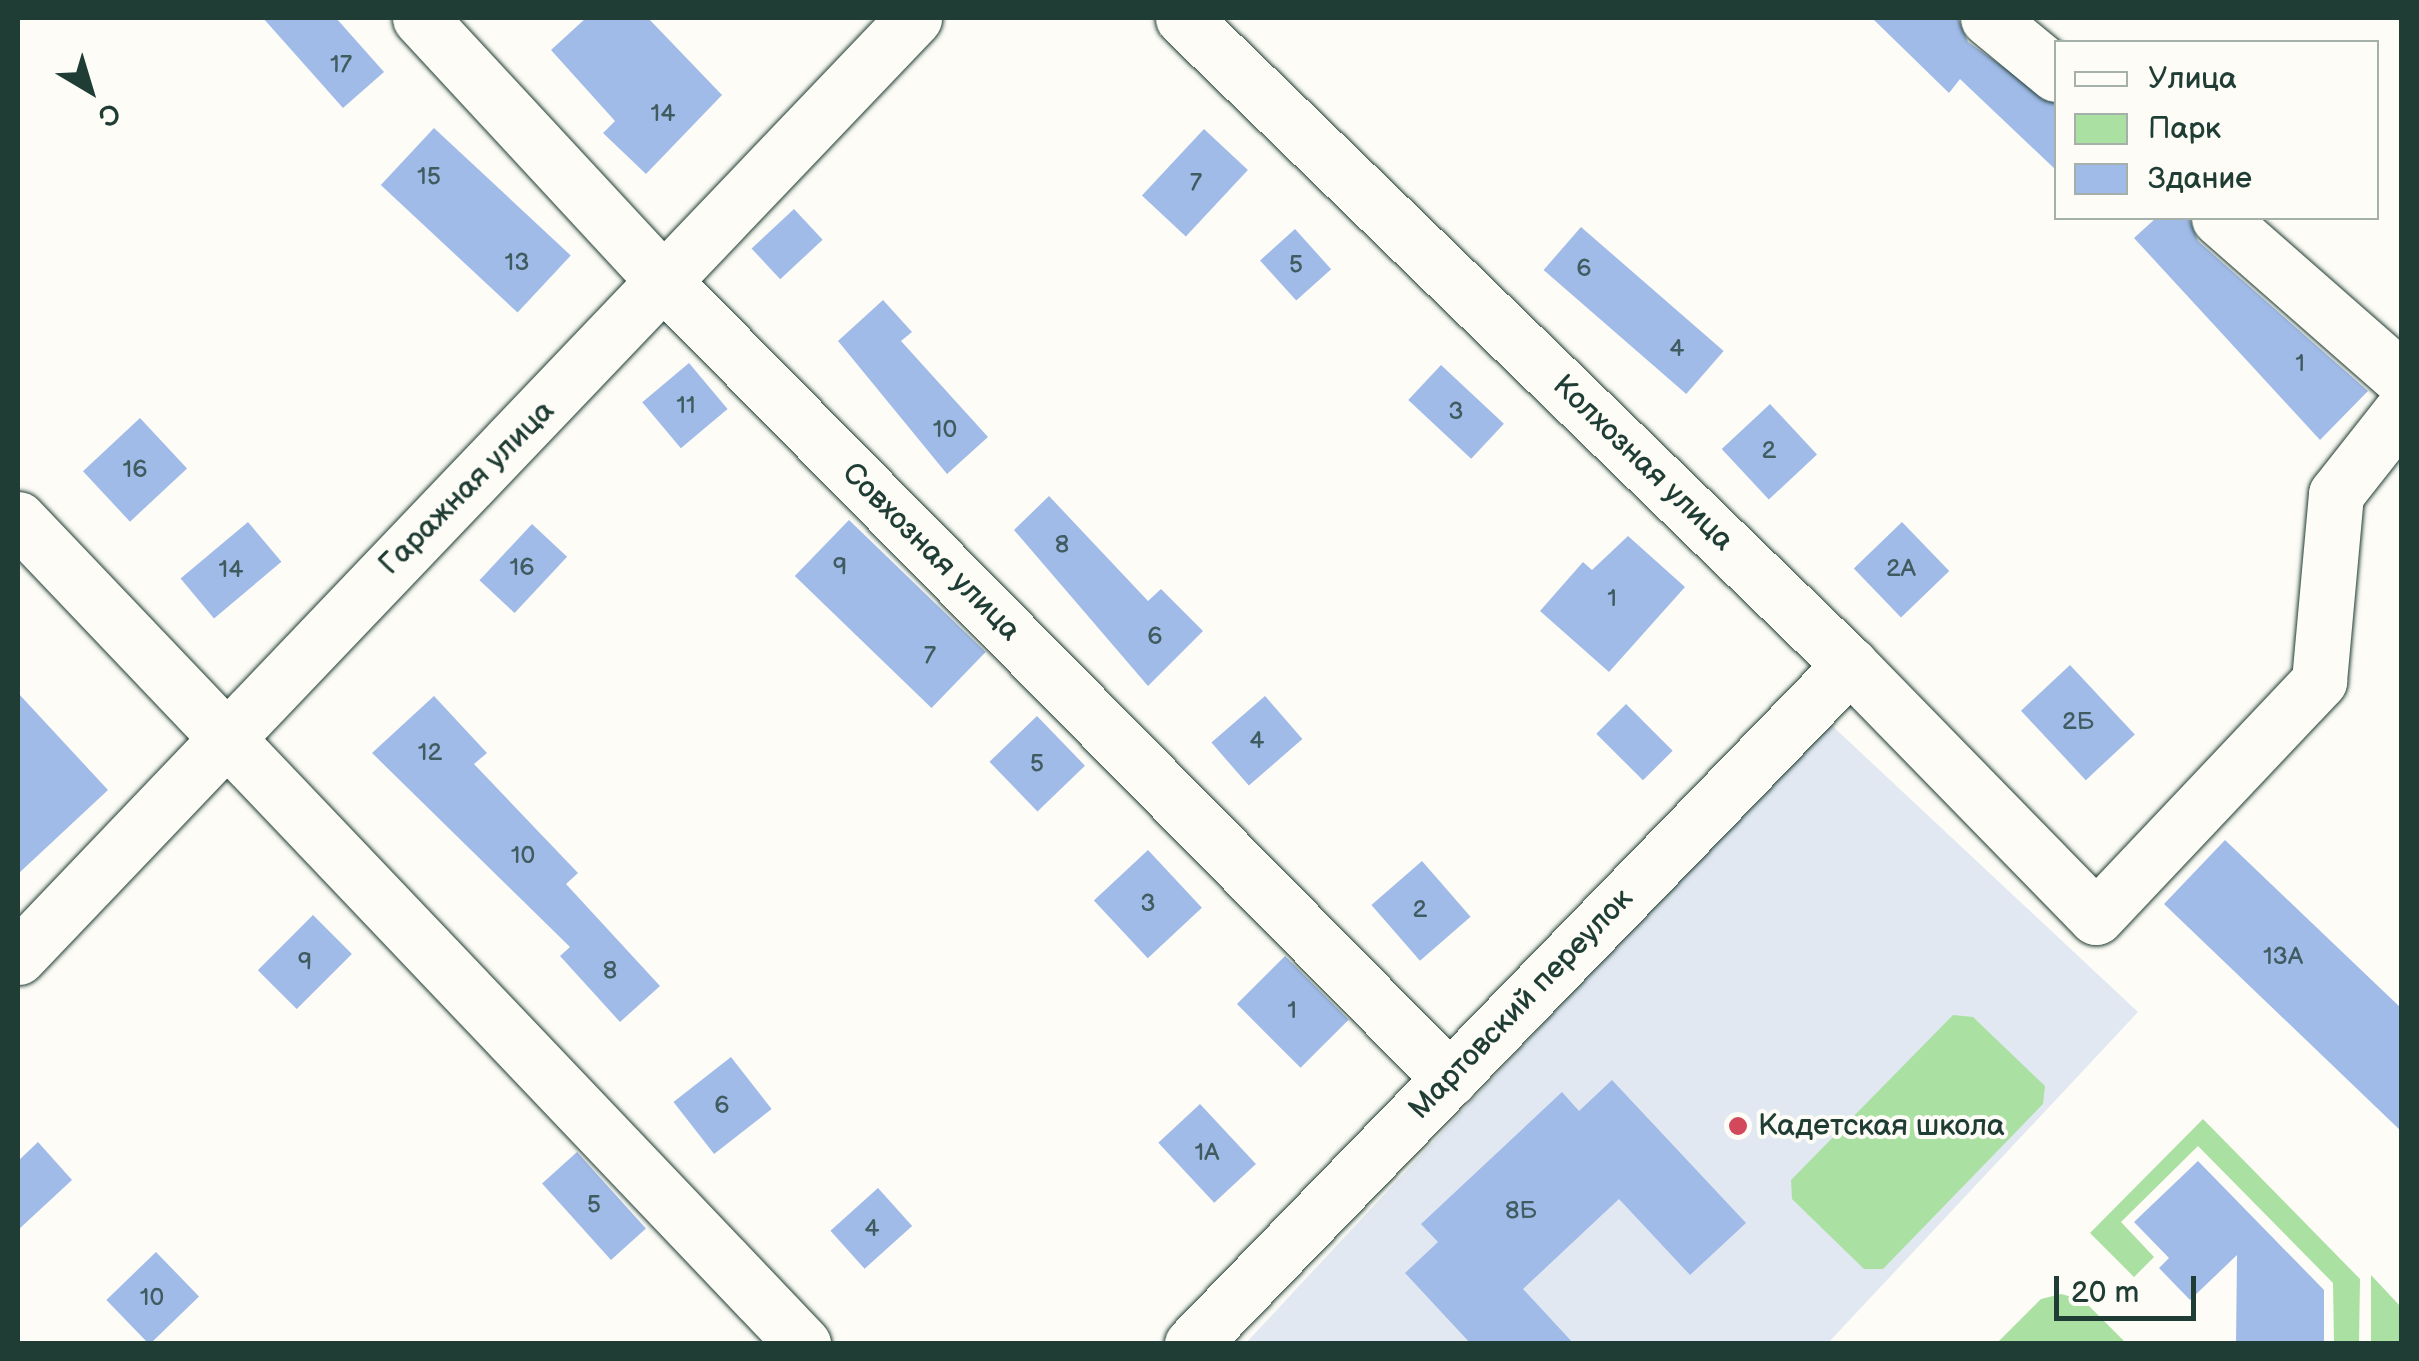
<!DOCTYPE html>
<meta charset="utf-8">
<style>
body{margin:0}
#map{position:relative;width:2419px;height:1361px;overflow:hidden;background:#fdfcf7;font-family:"Balsamiq Sans",sans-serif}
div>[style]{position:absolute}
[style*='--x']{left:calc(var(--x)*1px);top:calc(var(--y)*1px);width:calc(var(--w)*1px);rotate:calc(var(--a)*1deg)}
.built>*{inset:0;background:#e1e8f2}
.green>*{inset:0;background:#abe0a3}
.building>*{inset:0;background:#a1bbe8;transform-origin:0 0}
.roads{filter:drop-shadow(0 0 2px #1f3d34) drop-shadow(0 0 2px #1f3d34)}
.minor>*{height:55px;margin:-27.5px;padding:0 27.5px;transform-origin:27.5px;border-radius:27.5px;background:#fdfcf7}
.dots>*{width:28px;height:28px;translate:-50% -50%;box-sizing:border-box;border:5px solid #fdfcf7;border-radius:50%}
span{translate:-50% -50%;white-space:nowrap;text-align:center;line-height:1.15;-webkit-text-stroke:8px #fdfcf7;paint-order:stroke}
.number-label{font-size:25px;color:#405c61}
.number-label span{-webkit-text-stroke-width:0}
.street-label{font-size:30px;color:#1f3d34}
.poi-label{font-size:30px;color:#1f3d34}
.left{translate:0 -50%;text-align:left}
.frame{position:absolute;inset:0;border:20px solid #1f3d34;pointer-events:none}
.legend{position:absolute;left:2054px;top:40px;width:325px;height:180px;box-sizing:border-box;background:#fdfcf7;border:2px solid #a4b0a9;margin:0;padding:12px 18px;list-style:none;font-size:30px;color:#1f3d34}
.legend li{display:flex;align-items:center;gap:20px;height:50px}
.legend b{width:50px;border:2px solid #a4b0a9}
.north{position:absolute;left:40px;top:40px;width:100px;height:100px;-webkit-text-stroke:8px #fdfcf7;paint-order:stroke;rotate:142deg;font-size:28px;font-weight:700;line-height:40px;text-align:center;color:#1f3d34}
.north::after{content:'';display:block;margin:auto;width:35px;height:45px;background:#1f3d34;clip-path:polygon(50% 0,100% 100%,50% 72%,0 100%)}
.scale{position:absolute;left:2054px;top:1276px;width:142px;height:45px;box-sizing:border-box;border:5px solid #1f3d34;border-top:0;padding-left:12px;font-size:30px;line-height:35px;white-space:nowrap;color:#1f3d34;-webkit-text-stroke:8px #fdfcf7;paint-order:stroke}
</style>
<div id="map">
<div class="built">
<i style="clip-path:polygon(1826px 720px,2138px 1012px,1828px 1343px,1245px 1344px)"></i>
</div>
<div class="green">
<i style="clip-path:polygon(1953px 1015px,1973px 1017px,2045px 1086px,2043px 1104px,1883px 1269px,1864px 1269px,1792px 1199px,1791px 1180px)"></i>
<i style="clip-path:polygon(2203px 1119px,2360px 1279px,2359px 1343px,2334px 1343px,2333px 1283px,2198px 1146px,2121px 1222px,2154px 1257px,2134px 1277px,2090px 1233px)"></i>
<i style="clip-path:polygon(2371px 1275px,2401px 1307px,2401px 1343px,2371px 1343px)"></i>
<i style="clip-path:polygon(2061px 1294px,2083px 1300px,2126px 1343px,1997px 1343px,2041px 1299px)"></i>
</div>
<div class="building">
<i style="clip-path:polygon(263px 18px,336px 18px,384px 72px,343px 108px)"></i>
<i style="clip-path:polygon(586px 18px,648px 18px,722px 95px,646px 174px,603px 133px,615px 121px,551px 50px)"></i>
<i style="clip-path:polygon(1872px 18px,1958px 18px,1968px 42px,2056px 104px,2056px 170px,1960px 79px,1949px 93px)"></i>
<i style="left:434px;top:128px;width:187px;height:78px;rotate:43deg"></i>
<i style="left:1204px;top:129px;width:60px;height:91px;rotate:43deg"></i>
<i style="left:794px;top:209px;width:42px;height:58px;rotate:47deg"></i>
<i style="clip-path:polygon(2156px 218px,2189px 218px,2198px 241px,2368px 391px,2320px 440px,2134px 238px)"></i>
<i style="left:1581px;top:227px;width:189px;height:57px;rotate:41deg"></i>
<i style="left:1295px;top:229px;width:54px;height:47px;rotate:48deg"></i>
<i style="clip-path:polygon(883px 300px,912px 332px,901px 341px,988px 437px,947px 474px,838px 341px)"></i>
<i style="left:689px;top:363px;width:60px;height:61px;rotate:50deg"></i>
<i style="left:1441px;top:365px;width:86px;height:48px;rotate:43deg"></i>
<i style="left:1770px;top:404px;width:69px;height:66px;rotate:47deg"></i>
<i style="left:140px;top:418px;width:69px;height:78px;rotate:47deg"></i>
<i style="clip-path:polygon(1049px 496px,1148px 601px,1161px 589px,1203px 631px,1148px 686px,1014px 530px)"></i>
<i style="left:849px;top:520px;width:190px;height:78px;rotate:44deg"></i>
<i style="left:248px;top:522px;width:52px;height:88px;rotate:50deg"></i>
<i style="left:1902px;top:522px;width:68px;height:67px;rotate:46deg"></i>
<i style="left:532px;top:524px;width:48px;height:77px;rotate:43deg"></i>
<i style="clip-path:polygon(1628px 536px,1685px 587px,1609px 672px,1540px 611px,1583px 562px,1592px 570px)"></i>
<i style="left:2070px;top:665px;width:95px;height:67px;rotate:47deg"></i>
<i style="clip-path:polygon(18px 693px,108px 790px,18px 874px)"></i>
<i style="clip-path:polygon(434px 696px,487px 753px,474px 764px,578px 873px,566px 884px,660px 986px,620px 1022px,560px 956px,570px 947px,372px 753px)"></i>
<i style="left:1265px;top:696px;width:57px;height:71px;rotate:49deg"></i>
<i style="left:1626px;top:704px;width:66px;height:42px;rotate:45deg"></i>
<i style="left:1037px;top:716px;width:69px;height:66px;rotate:46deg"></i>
<i style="clip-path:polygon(2225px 840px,2402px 1009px,2402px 1132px,2164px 904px)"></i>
<i style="left:1148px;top:850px;width:79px;height:74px;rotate:47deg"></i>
<i style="left:1422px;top:861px;width:74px;height:67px;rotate:49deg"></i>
<i style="left:313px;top:915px;width:55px;height:78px;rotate:45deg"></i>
<i style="left:1285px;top:956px;width:90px;height:68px;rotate:45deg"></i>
<i style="left:731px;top:1057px;width:66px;height:73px;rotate:52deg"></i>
<i style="clip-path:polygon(1612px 1080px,1746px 1223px,1690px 1275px,1619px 1199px,1523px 1289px,1574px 1344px,1471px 1344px,1405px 1273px,1438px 1242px,1421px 1224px,1562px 1092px,1579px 1111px)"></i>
<i style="left:1200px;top:1104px;width:82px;height:57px;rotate:47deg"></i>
<i style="clip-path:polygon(38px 1142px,72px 1180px,18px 1230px,18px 1161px)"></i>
<i style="left:577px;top:1152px;width:103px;height:47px;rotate:48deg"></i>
<i style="clip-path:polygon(2198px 1161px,2324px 1290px,2324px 1344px,2236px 1344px,2237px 1255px,2190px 1300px,2159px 1268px,2169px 1258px,2134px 1222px)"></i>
<i style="left:878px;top:1188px;width:51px;height:64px;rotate:48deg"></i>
<i style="left:156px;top:1252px;width:62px;height:69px;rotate:46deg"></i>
</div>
<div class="roads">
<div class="minor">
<i style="--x:420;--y:18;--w:364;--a:47.2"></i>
<i style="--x:667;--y:285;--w:1115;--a:45.4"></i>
<i style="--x:1183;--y:18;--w:929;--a:44.13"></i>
<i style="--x:1850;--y:665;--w:352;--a:45.7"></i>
<i style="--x:2096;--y:917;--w:325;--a:-46.6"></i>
<i style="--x:2319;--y:681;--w:188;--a:-84.8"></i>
<i style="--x:2336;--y:494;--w:107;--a:-51.8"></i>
<i style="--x:1988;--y:18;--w:88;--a:39.5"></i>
<i style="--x:2219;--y:218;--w:244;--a:41.3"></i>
<i style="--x:18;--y:519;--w:1139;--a:46.42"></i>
<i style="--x:18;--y:957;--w:1298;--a:-46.34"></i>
<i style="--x:1192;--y:1344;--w:946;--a:-45.9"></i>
</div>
</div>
<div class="dots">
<i style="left:1738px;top:1126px;background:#d1495b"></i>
</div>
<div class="number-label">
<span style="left:341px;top:65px">17</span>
<span style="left:663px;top:114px">14</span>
<span style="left:429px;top:177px">15</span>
<span style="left:1196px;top:183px">7</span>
<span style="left:517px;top:263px">13</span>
<span style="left:1296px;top:265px">5</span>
<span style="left:1584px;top:269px">6</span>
<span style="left:1677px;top:349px">4</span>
<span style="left:2300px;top:364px">1</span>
<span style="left:686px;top:406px">11</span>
<span style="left:1456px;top:412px">3</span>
<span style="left:945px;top:430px">10</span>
<span style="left:1769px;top:451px">2</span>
<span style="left:135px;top:470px">16</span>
<span style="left:1062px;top:545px">8</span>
<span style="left:840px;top:567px">9</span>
<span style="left:522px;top:568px">16</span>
<span style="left:1901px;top:569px">2А</span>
<span style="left:231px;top:570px">14</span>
<span style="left:1612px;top:599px">1</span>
<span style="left:1155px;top:637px">6</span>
<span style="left:930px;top:656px">7</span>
<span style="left:2078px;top:722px">2Б</span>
<span style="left:1257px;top:741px">4</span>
<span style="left:430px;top:753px">12</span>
<span style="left:1037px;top:764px">5</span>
<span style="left:523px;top:856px">10</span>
<span style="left:1148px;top:904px">3</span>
<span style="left:1420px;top:910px">2</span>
<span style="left:2283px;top:957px">13А</span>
<span style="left:305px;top:962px">9</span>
<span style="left:610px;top:971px">8</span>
<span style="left:1292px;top:1011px">1</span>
<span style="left:722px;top:1106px">6</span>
<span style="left:1207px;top:1153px">1А</span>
<span style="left:594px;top:1205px">5</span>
<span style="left:1521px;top:1211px">8Б</span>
<span style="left:872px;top:1229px">4</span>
<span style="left:152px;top:1298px">10</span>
</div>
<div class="street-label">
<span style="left:1643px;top:463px;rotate:44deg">Колхозная улица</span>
<span style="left:467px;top:488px;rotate:-45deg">Гаражная улица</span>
<span style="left:931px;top:552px;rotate:45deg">Совхозная улица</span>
<span style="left:1521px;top:1004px;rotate:-46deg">Мартовский переулок</span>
</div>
<div class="poi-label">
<span class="left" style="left:1758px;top:1126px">Кадетская школа</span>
</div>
<div class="frame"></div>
<ul class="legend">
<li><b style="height:12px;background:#fdfcf7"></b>Улица</li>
<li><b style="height:28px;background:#abe0a3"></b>Парк</li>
<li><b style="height:28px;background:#a1bbe8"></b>Здание</li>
</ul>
<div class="north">С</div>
<div class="scale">20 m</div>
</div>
